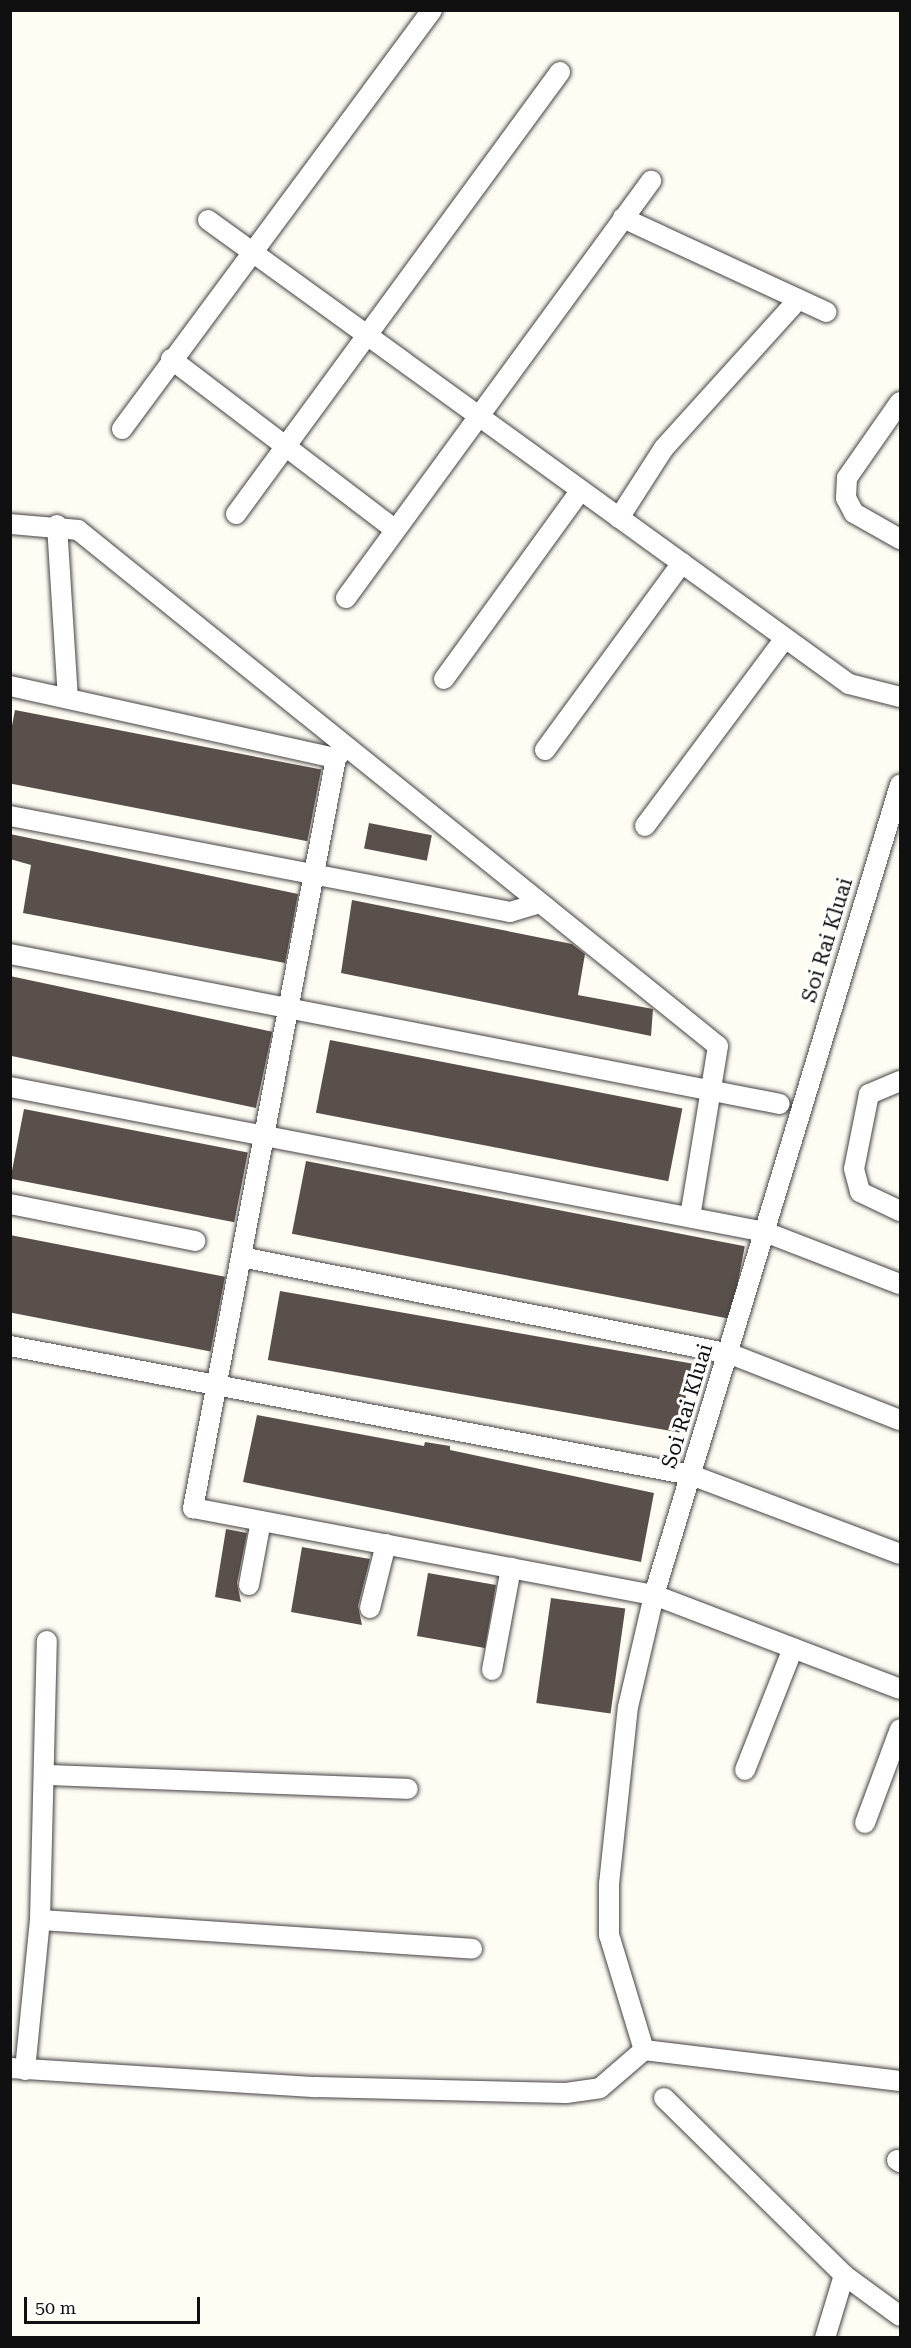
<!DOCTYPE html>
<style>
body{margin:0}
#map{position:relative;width:911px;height:2348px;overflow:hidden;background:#fffcf4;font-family:"Roboto Serif",serif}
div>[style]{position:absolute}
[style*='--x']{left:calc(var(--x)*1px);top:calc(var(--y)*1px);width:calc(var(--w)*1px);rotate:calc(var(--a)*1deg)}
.building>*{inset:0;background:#5a504b;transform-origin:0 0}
.roads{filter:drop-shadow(0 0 2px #434343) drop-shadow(0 0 2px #434343)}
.street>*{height:20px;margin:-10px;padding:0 10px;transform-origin:10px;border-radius:10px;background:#fff}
span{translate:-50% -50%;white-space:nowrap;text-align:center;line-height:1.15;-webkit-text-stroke:6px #fff;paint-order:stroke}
.street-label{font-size:21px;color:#101010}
.frame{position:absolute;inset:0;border:12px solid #101010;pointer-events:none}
.scale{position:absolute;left:24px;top:2297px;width:176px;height:27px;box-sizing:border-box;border:3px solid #101010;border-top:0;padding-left:8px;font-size:18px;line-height:21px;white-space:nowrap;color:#101010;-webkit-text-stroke:4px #fff;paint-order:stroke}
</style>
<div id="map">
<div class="building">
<i style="left:15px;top:710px;width:312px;height:73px;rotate:11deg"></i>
<i style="left:369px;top:823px;width:64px;height:26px;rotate:11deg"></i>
<i style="clip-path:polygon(10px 834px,298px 894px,285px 963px,23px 913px,31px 865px,10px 859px)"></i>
<i style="clip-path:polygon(352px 900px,572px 944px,585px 954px,578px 995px,653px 1009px,651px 1036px,341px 973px)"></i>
<i style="left:10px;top:976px;width:268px;height:78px;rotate:12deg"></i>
<i style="left:330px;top:1040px;width:359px;height:74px;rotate:11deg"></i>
<i style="left:24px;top:1109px;width:228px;height:71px;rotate:11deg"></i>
<i style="left:306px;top:1161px;width:447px;height:74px;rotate:11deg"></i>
<i style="left:10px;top:1235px;width:219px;height:76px;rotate:11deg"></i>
<i style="left:280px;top:1291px;width:418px;height:70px;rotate:10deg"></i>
<i style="clip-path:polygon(257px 1415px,424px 1446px,425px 1442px,450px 1446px,450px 1450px,654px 1493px,641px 1562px,243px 1482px)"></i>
<i style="clip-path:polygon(226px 1529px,247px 1533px,237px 1583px,241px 1602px,215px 1597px)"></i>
<i style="clip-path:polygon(302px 1547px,370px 1559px,358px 1606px,362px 1625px,291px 1612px)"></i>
<i style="left:428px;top:1573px;width:69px;height:64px;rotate:10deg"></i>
<i style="left:551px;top:1598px;width:75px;height:106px;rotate:8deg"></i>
</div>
<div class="roads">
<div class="street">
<i style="--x:623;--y:218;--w:224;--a:24.8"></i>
<i style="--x:208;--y:220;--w:791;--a:35.9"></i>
<i style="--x:849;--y:684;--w:53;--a:14.3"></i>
<i style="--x:171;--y:359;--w:279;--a:37.3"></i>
<i style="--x:900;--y:402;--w:93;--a:124.9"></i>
<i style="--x:847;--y:478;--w:20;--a:93"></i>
<i style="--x:846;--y:498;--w:17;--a:62"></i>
<i style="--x:854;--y:513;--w:53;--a:29.5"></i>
<i style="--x:122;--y:429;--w:521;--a:-53.5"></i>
<i style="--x:236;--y:514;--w:548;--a:-53.76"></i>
<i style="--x:619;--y:518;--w:83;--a:-57.3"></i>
<i style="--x:664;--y:448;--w:198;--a:-47.9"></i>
<i style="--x:10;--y:524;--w:68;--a:5"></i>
<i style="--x:78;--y:530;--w:822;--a:38.88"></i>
<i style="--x:718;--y:1046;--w:173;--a:99.3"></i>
<i style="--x:57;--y:525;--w:173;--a:86.4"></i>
<i style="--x:346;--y:598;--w:517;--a:-53.82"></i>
<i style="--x:444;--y:679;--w:233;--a:-54.1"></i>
<i style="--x:10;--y:686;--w:334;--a:12.5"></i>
<i style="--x:345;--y:748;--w:13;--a:132"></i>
<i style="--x:336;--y:758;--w:764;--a:100.79"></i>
<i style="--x:193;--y:1508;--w:469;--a:10.7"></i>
<i style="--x:654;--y:1595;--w:263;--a:20.9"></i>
<i style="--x:545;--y:750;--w:232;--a:-53.8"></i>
<i style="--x:10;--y:816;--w:509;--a:10.87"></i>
<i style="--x:510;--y:912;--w:27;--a:-17"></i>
<i style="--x:645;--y:826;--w:234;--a:-53.3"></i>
<i style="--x:10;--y:954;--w:784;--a:11.02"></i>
<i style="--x:900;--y:1081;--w:34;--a:157"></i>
<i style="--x:869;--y:1094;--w:76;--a:101.3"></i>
<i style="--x:854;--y:1169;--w:24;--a:75"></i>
<i style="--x:860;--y:1192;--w:44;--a:25.4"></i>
<i style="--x:10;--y:1087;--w:769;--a:10.87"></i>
<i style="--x:765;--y:1232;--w:145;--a:21.1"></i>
<i style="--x:10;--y:1204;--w:189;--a:11.3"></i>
<i style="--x:241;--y:1257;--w:496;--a:11.2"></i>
<i style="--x:728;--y:1353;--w:185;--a:21.3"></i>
<i style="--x:10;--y:1346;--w:693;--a:10.73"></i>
<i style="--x:691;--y:1475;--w:223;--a:20.7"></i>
<i style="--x:249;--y:1585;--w:65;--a:-79.4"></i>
<i style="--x:370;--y:1608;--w:66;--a:-76"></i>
<i style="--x:492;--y:1670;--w:104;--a:-79.4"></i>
<i style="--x:745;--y:1770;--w:131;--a:-68.5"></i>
<i style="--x:46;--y:1775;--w:362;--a:2.2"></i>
<i style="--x:865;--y:1823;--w:100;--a:-69.6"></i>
<i style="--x:40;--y:1920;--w:433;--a:3.8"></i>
<i style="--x:644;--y:2050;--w:120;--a:-106.9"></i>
<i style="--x:609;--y:1935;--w:51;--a:-90"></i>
<i style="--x:609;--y:1884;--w:178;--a:-83.9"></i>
<i style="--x:628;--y:1707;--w:115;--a:-76.9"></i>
<i style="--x:654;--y:1595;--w:847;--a:-73.11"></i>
<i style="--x:10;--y:2068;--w:307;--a:3.6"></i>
<i style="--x:316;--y:2087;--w:250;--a:1.4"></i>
<i style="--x:566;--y:2093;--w:34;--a:-8"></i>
<i style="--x:600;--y:2088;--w:58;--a:-40.8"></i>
<i style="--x:644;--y:2050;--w:258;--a:6.9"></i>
<i style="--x:25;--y:2070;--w:151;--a:-84.3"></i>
<i style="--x:40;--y:1920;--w:279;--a:-88.6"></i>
<i style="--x:664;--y:2098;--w:252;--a:44.5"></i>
<i style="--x:844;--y:2275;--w:69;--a:36.2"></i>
<i style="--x:897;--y:2160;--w:4;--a:34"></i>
<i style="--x:825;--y:2338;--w:66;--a:-73.2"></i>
</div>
</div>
<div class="street-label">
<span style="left:827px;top:940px;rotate:-73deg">Soi Rai Kluai</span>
<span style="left:687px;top:1406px;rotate:-73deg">Soi Rai Kluai</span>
</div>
<div class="frame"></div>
<div class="scale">50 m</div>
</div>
